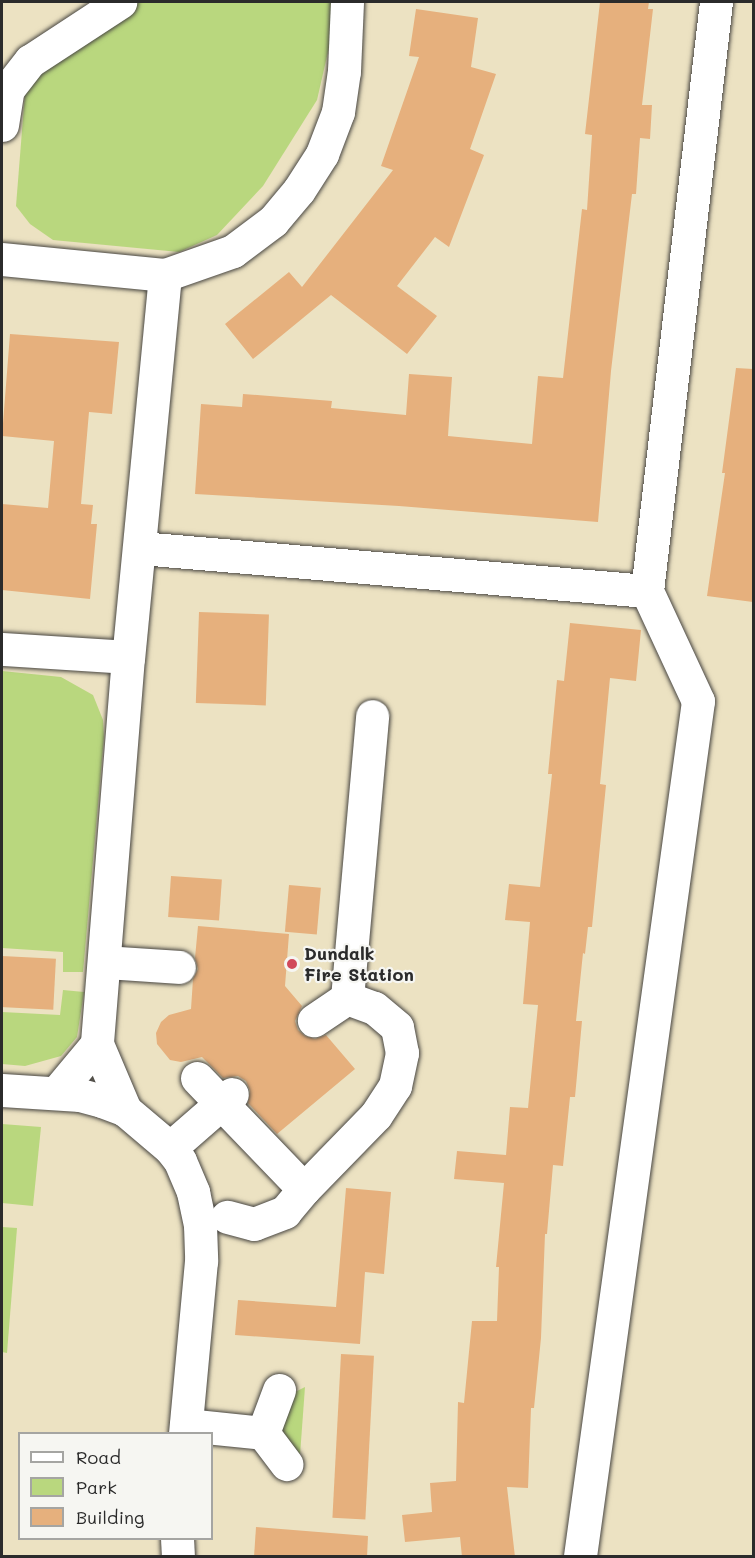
<!DOCTYPE html>
<style>
body{margin:0}
#map{position:relative;width:755px;height:1558px;overflow:hidden;background:#ece2c2;font-family:Mali,sans-serif}
div>[style]{position:absolute}
[style*='--x']{left:calc(var(--x)*1px);top:calc(var(--y)*1px);width:calc(var(--w)*1px);rotate:calc(var(--a)*1deg)}
.green>*{inset:0;background:#b9d77e}
.building>*{inset:0;background:#e6b07d;transform-origin:0 0}
.roads{filter:drop-shadow(0 0 2px #484642) drop-shadow(0 0 2px #484642)}
.minor>*{height:33px;margin:-16.5px;padding:0 16.5px;transform-origin:16.5px;border-radius:16.5px;background:#fff}
.dots>*{width:16px;height:16px;translate:-50% -50%;box-sizing:border-box;border:3px solid #f6f6f2;border-radius:50%}
span{translate:-50% -50%;white-space:nowrap;text-align:center;line-height:1.15;-webkit-text-stroke:4.5px #f6f6f2;paint-order:stroke}
.poi-label{font-size:18px;color:#2b2b2b;font-weight:700}
.left{translate:0 -50%;text-align:left}
.frame{position:absolute;inset:0;border:3px solid #2b2b2b;pointer-events:none}
.legend{position:absolute;left:18px;top:1432px;width:195px;height:108px;box-sizing:border-box;background:#f6f6f2;border:2px solid #a5a5a2;margin:0;padding:8px 10px;list-style:none;font-size:18px;color:#2b2b2b}
.legend li{display:flex;align-items:center;gap:12px;height:30px}
.legend b{width:30px;border:2px solid #a5a5a2}
</style>
<div id="map">
<div class="green">
<i style="clip-path:polygon(139px 2px,332px 2px,330px 43px,317px 100px,263px 186px,217px 235px,179px 252px,53px 240px,30px 224px,16px 206px,25px 93px,36px 70px,69px 45px)"></i>
<i style="clip-path:polygon(2px 671px,61px 677px,93px 695px,103px 720px,104px 737px,83px 972px,63px 972px,63px 952px,2px 948px)"></i>
<i style="clip-path:polygon(63px 990px,84px 992px,77px 1037px,61px 1056px,25px 1066px,2px 1064px,2px 1012px,60px 1015px)"></i>
<i style="clip-path:polygon(2px 1124px,41px 1127px,33px 1206px,2px 1203px)"></i>
<i style="clip-path:polygon(2px 1227px,17px 1228px,7px 1353px,2px 1352px)"></i>
<i style="clip-path:polygon(305px 1387px,300px 1455px,285px 1454px,282px 1430px,289px 1395px)"></i>
</div>
<div class="building">
<i style="clip-path:polygon(600px 2px,649px 2px,648px 9px,653px 9px,642px 105px,652px 105px,650px 139px,640px 138px,636px 194px,632px 194px,611px 371px,598px 522px,399px 506px,195px 494px,201px 404px,242px 407px,243px 394px,332px 401px,331px 408px,406px 415px,409px 374px,452px 377px,448px 436px,532px 444px,538px 376px,563px 378px,582px 209px,587px 210px,592px 135px,585px 134px)"></i>
<i style="clip-path:polygon(416px 9px,478px 18px,471px 67px,496px 74px,470px 149px,484px 155px,449px 247px,435px 237px,397px 286px,437px 316px,407px 354px,331px 295px,253px 359px,225px 324px,289px 272px,302px 287px,393px 170px,381px 166px,419px 57px,409px 56px)"></i>
<i style="clip-path:polygon(10px 334px,119px 342px,112px 414px,89px 412px,81px 504px,93px 505px,91px 524px,97px 524px,90px 599px,2px 590px,2px 504px,48px 508px,54px 441px,2px 436px)"></i>
<i style="clip-path:polygon(736px 368px,753px 369px,753px 602px,707px 596px,725px 473px,722px 473px)"></i>
<i style="left:199px;top:612px;width:70px;height:91px;rotate:2deg"></i>
<i style="clip-path:polygon(570px 623px,641px 630px,636px 681px,610px 678px,600px 784px,606px 785px,592px 927px,588px 927px,585px 954px,583px 953px,576px 1021px,582px 1021px,575px 1097px,570px 1097px,563px 1166px,553px 1165px,547px 1234px,545px 1234px,541px 1338px,534px 1408px,531px 1408px,528px 1488px,507px 1487px,515px 1557px,462px 1557px,460px 1537px,405px 1542px,402px 1515px,432px 1512px,430px 1483px,456px 1481px,458px 1402px,464px 1403px,472px 1321px,497px 1321px,499px 1267px,496px 1267px,504px 1183px,454px 1179px,457px 1151px,506px 1155px,510px 1107px,528px 1108px,538px 1005px,523px 1004px,530px 922px,505px 920px,509px 884px,540px 887px,552px 774px,548px 774px,557px 680px,564px 681px)"></i>
<i style="left:171px;top:876px;width:51px;height:41px;rotate:4deg"></i>
<i style="left:289px;top:885px;width:32px;height:47px;rotate:5deg"></i>
<i style="clip-path:polygon(198px 926px,289px 934px,285px 986px,302px 1006px,295px 1021px,298px 1030px,305px 1036px,315px 1039px,326px 1035px,355px 1069px,277px 1134px,248px 1103px,250px 1091px,246px 1081px,238px 1076px,223px 1078px,202px 1057px,181px 1062px,170px 1060px,157px 1044px,156px 1033px,161px 1022px,169px 1015px,191px 1009px,193px 979px,198px 969px,195px 958px)"></i>
<i style="left:2px;top:956px;width:54px;height:51px;rotate:3deg"></i>
<i style="clip-path:polygon(346px 1188px,391px 1192px,384px 1274px,365px 1272px,360px 1344px,235px 1335px,238px 1300px,336px 1307px)"></i>
<i style="left:341px;top:1354px;width:33px;height:164px;rotate:3deg"></i>
<i style="clip-path:polygon(256px 1527px,368px 1536px,367px 1557px,254px 1557px)"></i>
</div>
<div class="roads">
<div class="minor">
<i style="--x:2;--y:125;--w:36;--a:-81"></i>
<i style="--x:8;--y:89;--w:36;--a:-52"></i>
<i style="--x:30;--y:61;--w:108;--a:-33.2"></i>
<i style="--x:2;--y:259;--w:164;--a:5.6"></i>
<i style="--x:165;--y:275;--w:384;--a:95.5"></i>
<i style="--x:128;--y:657;--w:388;--a:94.6"></i>
<i style="--x:97;--y:1044;--w:72;--a:67"></i>
<i style="--x:165;--y:275;--w:72;--a:-19.4"></i>
<i style="--x:233;--y:251;--w:50;--a:-36.9"></i>
<i style="--x:273;--y:221;--w:40;--a:-50"></i>
<i style="--x:299;--y:190;--w:43;--a:-57.4"></i>
<i style="--x:322;--y:154;--w:45;--a:-69.1"></i>
<i style="--x:338;--y:112;--w:41;--a:-81.7"></i>
<i style="--x:344;--y:71;--w:69;--a:-87.5"></i>
<i style="--x:140;--y:548;--w:509;--a:4.85"></i>
<i style="--x:2;--y:649;--w:126;--a:3.6"></i>
<i style="--x:104;--y:962;--w:75;--a:3.8"></i>
<i style="--x:347;--y:998;--w:283;--a:-84.9"></i>
<i style="--x:197;--y:1078;--w:154;--a:46.1"></i>
<i style="--x:304;--y:1189;--w:30;--a:130"></i>
<i style="--x:285;--y:1212;--w:33;--a:159"></i>
<i style="--x:254;--y:1224;--w:28;--a:-165"></i>
<i style="--x:2;--y:1090;--w:78;--a:3.7"></i>
<i style="--x:80;--y:1095;--w:23;--a:15"></i>
<i style="--x:102;--y:1101;--w:25;--a:21"></i>
<i style="--x:125;--y:1110;--w:59;--a:40.2"></i>
<i style="--x:170;--y:1148;--w:16;--a:52"></i>
<i style="--x:180;--y:1161;--w:34;--a:67"></i>
<i style="--x:193;--y:1192;--w:34;--a:78"></i>
<i style="--x:200;--y:1225;--w:36;--a:88"></i>
<i style="--x:201;--y:1261;--w:174;--a:95.3"></i>
<i style="--x:56;--y:1093;--w:64;--a:-50.1"></i>
<i style="--x:170;--y:1148;--w:82;--a:-41.1"></i>
<i style="--x:304;--y:1189;--w:103;--a:-45.8"></i>
<i style="--x:376;--y:1115;--w:35;--a:-57"></i>
<i style="--x:395;--y:1086;--w:34;--a:-78"></i>
<i style="--x:402;--y:1053;--w:26;--a:-101"></i>
<i style="--x:397;--y:1027;--w:30;--a:-140"></i>
<i style="--x:374;--y:1008;--w:29;--a:-160"></i>
<i style="--x:347;--y:998;--w:40;--a:146"></i>
<i style="--x:186;--y:1425;--w:77;--a:5.9"></i>
<i style="--x:263;--y:1433;--w:39;--a:53"></i>
<i style="--x:263;--y:1433;--w:46;--a:-69.6"></i>
<i style="--x:177;--y:1538;--w:18;--a:87"></i>
<i style="--x:580;--y:1556;--w:863;--a:-82.14"></i>
<i style="--x:698;--y:701;--w:121;--a:-114.9"></i>
<i style="--x:647;--y:591;--w:593;--a:-83.32"></i>
</div>
</div>
<div class="dots">
<i style="left:292px;top:964px;background:#d1495b"></i>
</div>
<div class="poi-label">
<span class="left" style="left:304px;top:964px">Dundalk<br>Fire Station</span>
</div>
<div class="frame"></div>
<ul class="legend">
<li><b style="height:8px;background:#fff"></b>Road</li>
<li><b style="height:16px;background:#b9d77e"></b>Park</li>
<li><b style="height:16px;background:#e6b07d"></b>Building</li>
</ul>
</div>
